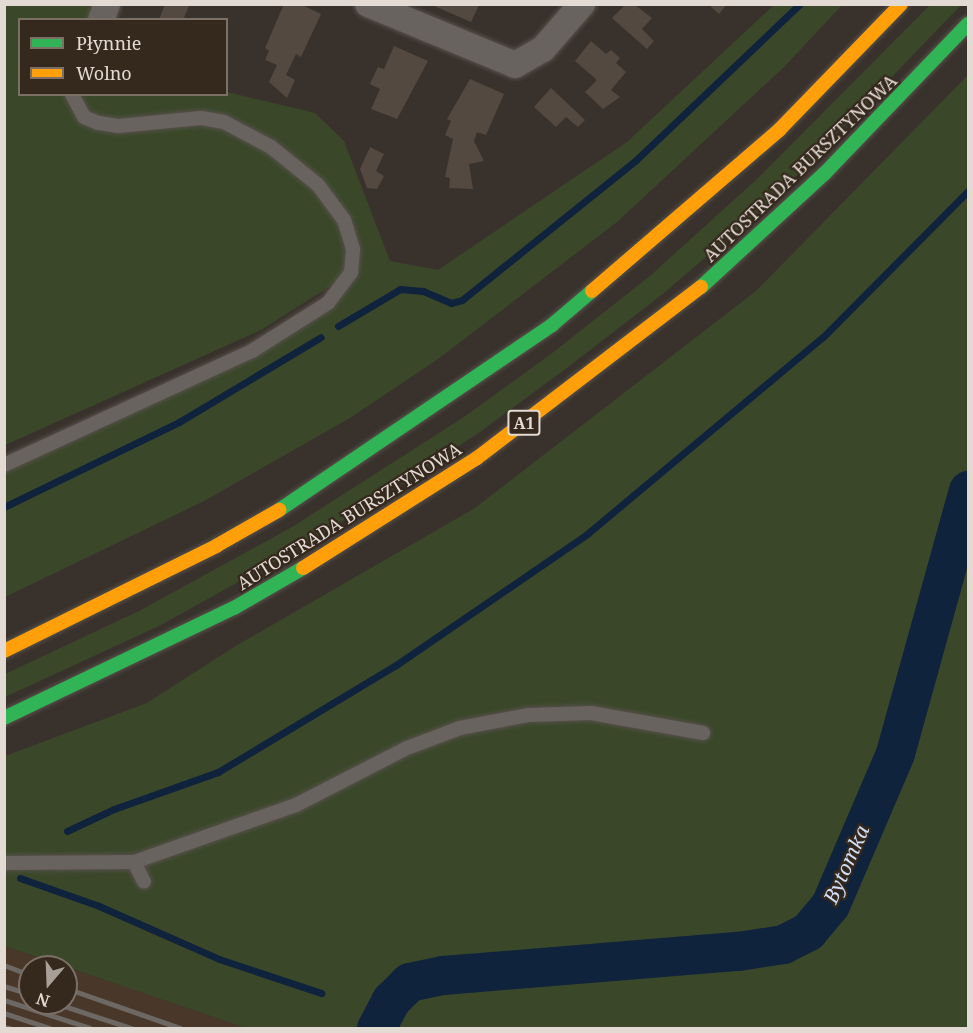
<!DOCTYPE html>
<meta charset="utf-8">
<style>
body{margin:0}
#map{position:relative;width:973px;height:1033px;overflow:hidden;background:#39322c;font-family:"Noto Serif",serif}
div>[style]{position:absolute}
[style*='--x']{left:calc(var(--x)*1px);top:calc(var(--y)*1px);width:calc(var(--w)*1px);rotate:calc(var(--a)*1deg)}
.built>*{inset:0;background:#493829}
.green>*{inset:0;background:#3a4829}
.stream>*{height:7px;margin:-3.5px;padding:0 3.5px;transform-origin:3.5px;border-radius:3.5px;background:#10233d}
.river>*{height:39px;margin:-19.5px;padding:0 19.5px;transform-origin:19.5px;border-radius:19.5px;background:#10233d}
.building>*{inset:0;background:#534940}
.roads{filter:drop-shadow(0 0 2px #57504b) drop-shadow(0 0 2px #57504b)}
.lane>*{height:14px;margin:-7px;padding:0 7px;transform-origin:7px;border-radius:7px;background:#69635f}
.street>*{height:26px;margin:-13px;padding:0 13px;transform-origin:13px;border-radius:13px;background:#69635f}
.fast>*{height:14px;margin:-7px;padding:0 7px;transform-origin:7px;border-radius:7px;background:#30b455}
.slow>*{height:14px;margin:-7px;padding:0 7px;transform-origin:7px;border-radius:7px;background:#ff9f0a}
.rail>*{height:4.5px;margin:-2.25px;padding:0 2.25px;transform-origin:2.25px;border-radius:2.25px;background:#6d6863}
span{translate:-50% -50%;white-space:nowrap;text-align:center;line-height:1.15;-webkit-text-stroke:4.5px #35281d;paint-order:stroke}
.shield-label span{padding:2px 4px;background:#35281d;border:2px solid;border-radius:4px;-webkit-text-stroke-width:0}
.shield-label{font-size:16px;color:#e3dad3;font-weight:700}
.street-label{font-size:18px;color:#e3dad3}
.water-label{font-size:20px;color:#cfdff7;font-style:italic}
.frame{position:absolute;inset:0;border:6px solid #e3dad3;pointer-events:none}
.legend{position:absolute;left:18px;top:18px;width:210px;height:78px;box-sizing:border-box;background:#35281d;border:2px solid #7b6f66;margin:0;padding:8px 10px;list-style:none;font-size:18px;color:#e3dad3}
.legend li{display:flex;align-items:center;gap:12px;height:30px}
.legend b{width:30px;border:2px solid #7b6f66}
.north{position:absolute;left:18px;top:955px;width:60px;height:60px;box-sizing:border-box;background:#35281d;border:2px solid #7b6f66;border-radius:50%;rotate:199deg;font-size:16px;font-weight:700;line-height:24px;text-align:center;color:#e3dad3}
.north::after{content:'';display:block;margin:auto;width:21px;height:27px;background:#a89f99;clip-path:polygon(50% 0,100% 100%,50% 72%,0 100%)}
</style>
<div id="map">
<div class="built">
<i style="clip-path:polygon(evenodd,5px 946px,246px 1028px,5px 1028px,5px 946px,30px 967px,66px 967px,66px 1003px,30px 1003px,30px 967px)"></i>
</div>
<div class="green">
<i style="clip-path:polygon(5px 5px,99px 5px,93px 19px,20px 20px,20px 94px,227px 92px,315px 113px,344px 141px,390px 261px,438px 270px,627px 142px,774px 5px,842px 5px,784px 67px,617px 222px,438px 359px,350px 418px,204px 501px,5px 597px,4px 465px,293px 327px,359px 268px,261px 330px,5px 445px)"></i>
<i style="clip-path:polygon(930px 5px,961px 5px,778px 195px,664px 293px,568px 367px,480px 432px,313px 540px,161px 625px,5px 697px,5px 674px,141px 610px,292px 527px,464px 417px,551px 354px,650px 276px,757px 179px)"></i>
<i style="clip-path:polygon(968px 75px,968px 1028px,246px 1028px,5px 946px,5px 756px,147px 703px,234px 647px,475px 508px,756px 291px)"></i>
</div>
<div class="stream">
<i style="--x:338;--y:326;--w:72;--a:-30.8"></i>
<i style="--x:400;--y:289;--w:23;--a:5"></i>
<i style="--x:423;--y:291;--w:30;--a:23"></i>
<i style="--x:451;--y:303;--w:11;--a:-15"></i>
<i style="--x:462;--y:300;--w:223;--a:-38.8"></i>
<i style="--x:636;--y:160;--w:226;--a:-43.6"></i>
<i style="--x:4;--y:507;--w:195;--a:-25.9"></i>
<i style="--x:179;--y:422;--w:165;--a:-30.9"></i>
<i style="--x:67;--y:831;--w:52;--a:-25.1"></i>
<i style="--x:114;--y:809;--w:110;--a:-19.6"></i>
<i style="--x:218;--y:772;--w:208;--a:-31"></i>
<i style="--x:396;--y:665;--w:232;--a:-34.4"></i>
<i style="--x:587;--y:534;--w:307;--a:-39.9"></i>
<i style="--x:823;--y:337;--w:206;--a:-45.2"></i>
<i style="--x:20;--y:878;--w:84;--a:19.5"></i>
<i style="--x:99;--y:906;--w:131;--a:23.8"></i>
<i style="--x:219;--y:959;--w:108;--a:18.4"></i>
</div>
<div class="river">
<i style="--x:376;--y:1028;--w:32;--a:-62"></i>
<i style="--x:391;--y:1000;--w:25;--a:-45"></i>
<i style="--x:409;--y:982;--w:35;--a:-12"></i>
<i style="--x:443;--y:975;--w:296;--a:-4.7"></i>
<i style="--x:738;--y:951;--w:46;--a:-8.8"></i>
<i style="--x:783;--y:944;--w:28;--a:-27"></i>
<i style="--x:808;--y:931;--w:34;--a:-50"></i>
<i style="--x:830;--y:905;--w:165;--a:-66.8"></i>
<i style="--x:895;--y:753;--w:273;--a:-74.5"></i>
</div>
<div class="building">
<i style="clip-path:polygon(165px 4px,197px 4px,189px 6px,183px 20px,159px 20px)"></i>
<i style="clip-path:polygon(284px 4px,300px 4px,321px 14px,301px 57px,296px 54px,286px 75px,295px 80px,287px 98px,269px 82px,277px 65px,265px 60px,269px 51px,265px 48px)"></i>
<i style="clip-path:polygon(708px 4px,727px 4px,719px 14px)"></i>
<i style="clip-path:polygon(432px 5px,479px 5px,471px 22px)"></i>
<i style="clip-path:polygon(625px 5px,635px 5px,652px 18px,642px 29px,654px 41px,647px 49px,612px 18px)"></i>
<i style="clip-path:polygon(591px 41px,606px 54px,611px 50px,620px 58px,616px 63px,626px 72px,611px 90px,620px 97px,603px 109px,585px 92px,597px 80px,575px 61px)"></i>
<i style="clip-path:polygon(394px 46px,428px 61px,397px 119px,371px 109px,380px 89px,370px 84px,378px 67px,384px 69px)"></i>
<i style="clip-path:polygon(470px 79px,504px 94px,486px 135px,477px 132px,474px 141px,484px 161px,469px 164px,473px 189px,449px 188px,450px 178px,445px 177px,453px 139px,445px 135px,451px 121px,447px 119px)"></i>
<i style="clip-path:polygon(551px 88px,585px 120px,578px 127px,566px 117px,556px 127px,534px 107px)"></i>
<i style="clip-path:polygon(370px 147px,384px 154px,376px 171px,384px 176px,377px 189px,367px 188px,360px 169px)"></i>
</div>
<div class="roads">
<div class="lane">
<i style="--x:4;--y:465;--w:273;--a:-24.7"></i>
<i style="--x:252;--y:351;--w:90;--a:-32.3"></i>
<i style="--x:328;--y:303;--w:38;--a:-53"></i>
<i style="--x:351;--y:273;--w:24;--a:-85"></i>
<i style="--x:353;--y:249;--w:30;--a:-107"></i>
<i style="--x:344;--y:220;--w:44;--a:-126.6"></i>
<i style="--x:318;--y:185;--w:60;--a:-141"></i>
<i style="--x:271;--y:147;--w:53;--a:-152"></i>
<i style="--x:224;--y:122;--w:23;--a:-170"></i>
<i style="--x:201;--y:118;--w:83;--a:174.5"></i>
<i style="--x:118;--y:126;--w:20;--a:-171"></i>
<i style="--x:98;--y:123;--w:15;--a:-157"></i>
<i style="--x:84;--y:117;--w:26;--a:-118"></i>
<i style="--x:134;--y:862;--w:22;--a:63"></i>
<i style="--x:4;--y:863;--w:130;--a:-0.4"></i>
<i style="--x:134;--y:862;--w:172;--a:-19.4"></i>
<i style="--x:296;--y:805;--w:125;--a:-27.2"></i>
<i style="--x:407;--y:748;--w:57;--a:-20.7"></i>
<i style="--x:460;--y:728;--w:69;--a:-10.8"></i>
<i style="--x:528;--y:715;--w:63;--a:-1.8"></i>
<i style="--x:591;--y:713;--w:114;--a:10.1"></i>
</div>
<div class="street">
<i style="--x:368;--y:4;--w:159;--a:22.5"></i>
<i style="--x:515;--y:65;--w:32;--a:-30"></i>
<i style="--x:543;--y:49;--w:60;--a:-49.1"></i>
<i style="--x:101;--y:20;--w:17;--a:-69"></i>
</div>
<div class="fast">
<i style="--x:701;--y:287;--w:167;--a:-42.6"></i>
<i style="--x:824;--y:174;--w:208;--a:-46.2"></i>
<i style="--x:279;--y:510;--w:330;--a:-34.1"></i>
<i style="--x:552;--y:325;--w:52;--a:-40.4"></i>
<i style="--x:4;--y:718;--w:255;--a:-25.6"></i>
<i style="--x:234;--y:608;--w:80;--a:-30.1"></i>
</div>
<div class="slow">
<i style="--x:592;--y:291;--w:247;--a:-40.7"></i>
<i style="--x:779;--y:130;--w:175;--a:-45.9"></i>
<i style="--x:303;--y:568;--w:206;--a:-32.3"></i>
<i style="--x:477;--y:458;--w:282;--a:-37.4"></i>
<i style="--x:4;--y:651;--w:237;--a:-26.3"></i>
<i style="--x:216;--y:546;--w:73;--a:-29.7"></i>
</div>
</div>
<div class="rail">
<i style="--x:4;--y:965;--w:28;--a:21"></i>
<i style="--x:4;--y:986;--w:27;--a:17"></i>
<i style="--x:66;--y:988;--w:121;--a:19.3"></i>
<i style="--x:4;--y:1000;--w:90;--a:18"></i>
<i style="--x:55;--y:1003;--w:80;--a:18.2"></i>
<i style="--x:4;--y:1013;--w:48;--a:18.1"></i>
<i style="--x:4;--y:1027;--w:5;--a:11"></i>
</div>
<div class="shield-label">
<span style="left:524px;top:423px">A1</span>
</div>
<div class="street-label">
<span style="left:800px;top:168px;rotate:-44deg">AUTOSTRADA BURSZTYNOWA</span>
<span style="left:349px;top:516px;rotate:-32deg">AUTOSTRADA BURSZTYNOWA</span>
</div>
<div class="water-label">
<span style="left:846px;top:864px;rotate:-66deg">Bytomka</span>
</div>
<div class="frame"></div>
<ul class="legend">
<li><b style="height:8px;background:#30b455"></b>Płynnie</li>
<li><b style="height:8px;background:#ff9f0a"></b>Wolno</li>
</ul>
<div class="north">N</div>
</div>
